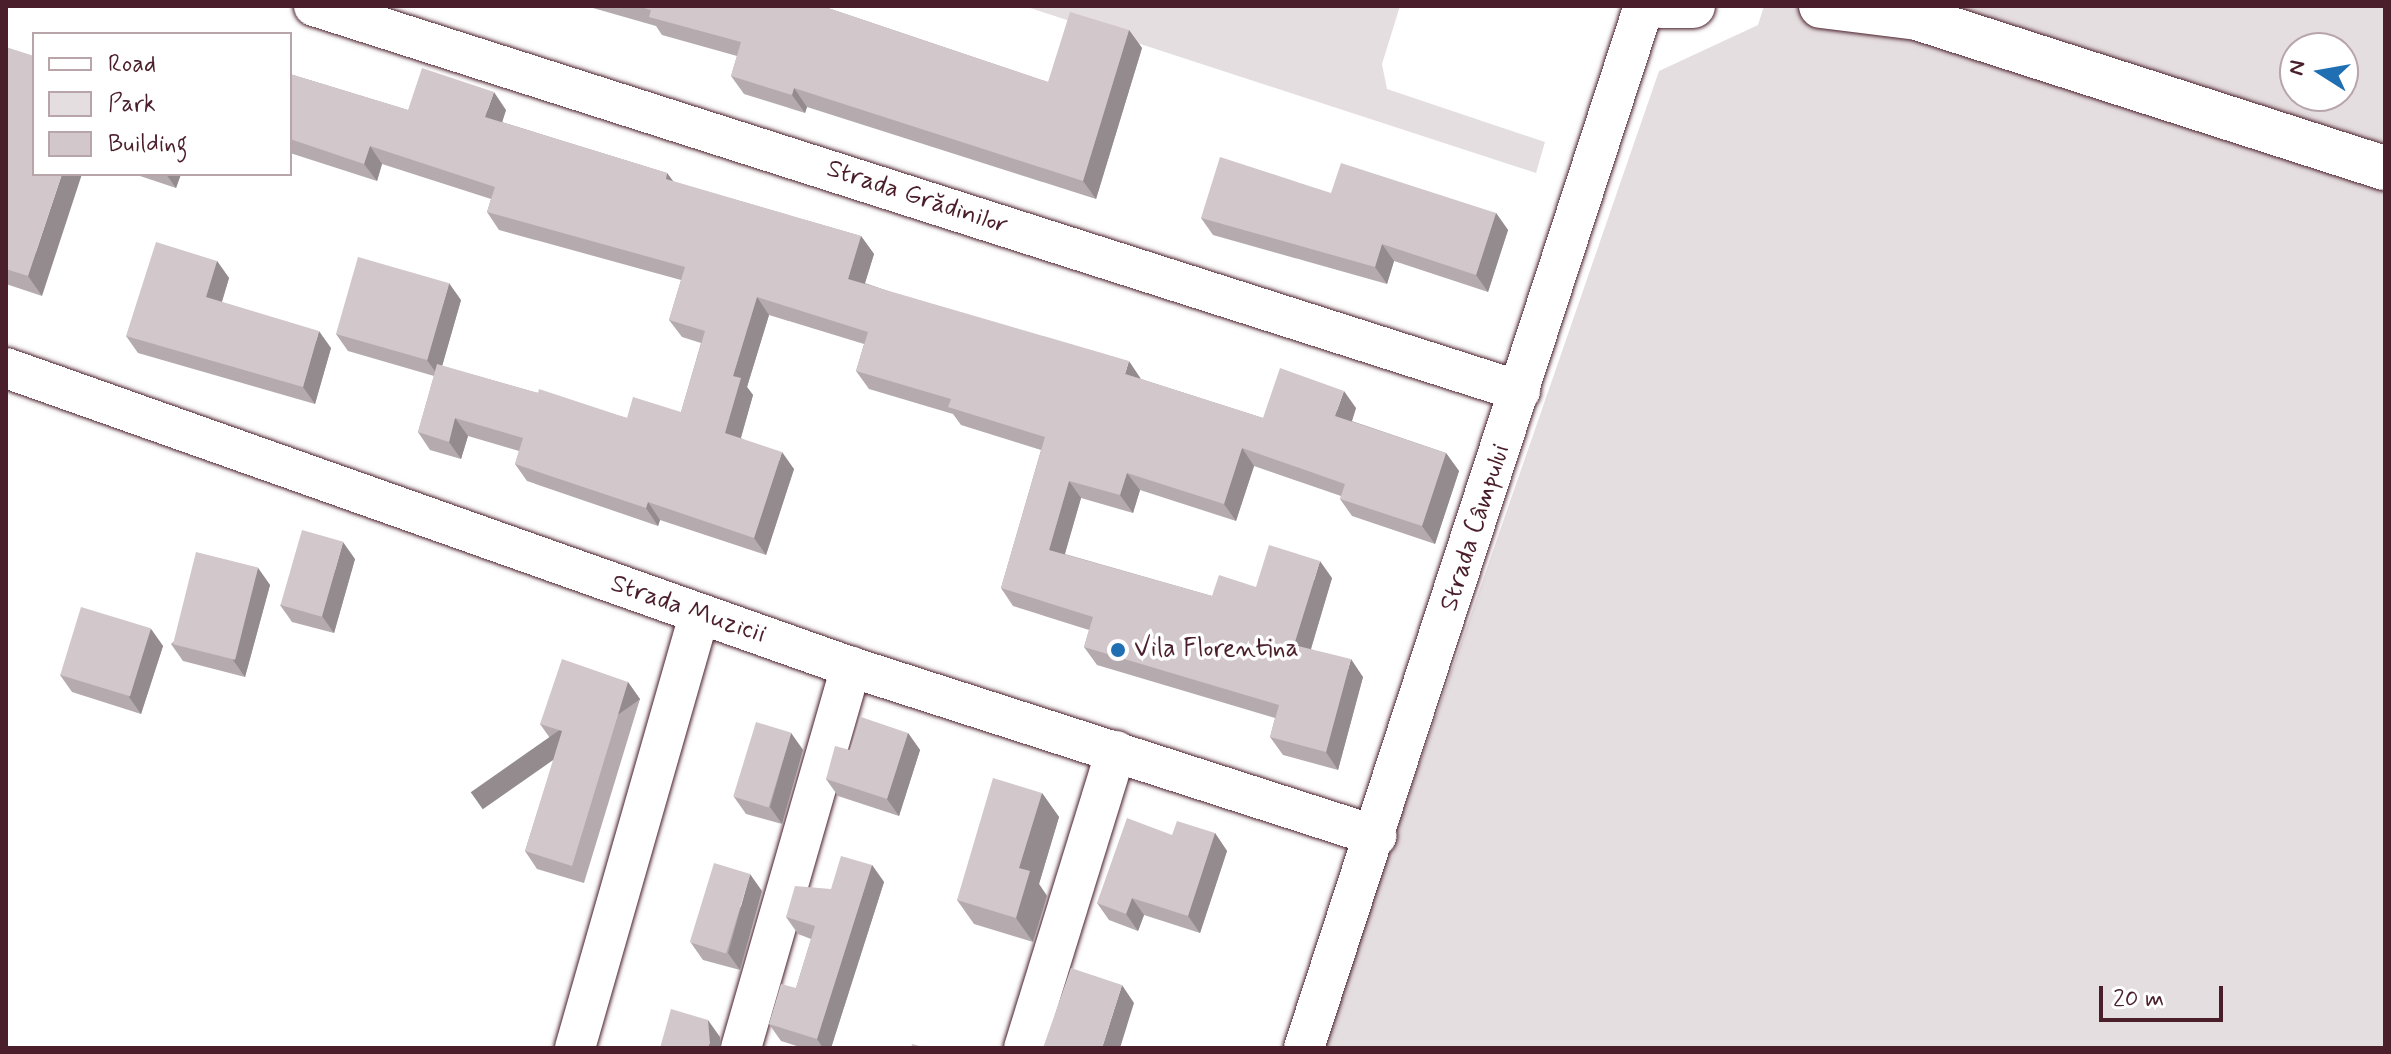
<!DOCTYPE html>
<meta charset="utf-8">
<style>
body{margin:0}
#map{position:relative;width:2391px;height:1054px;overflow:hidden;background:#fff;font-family:Mynerve,sans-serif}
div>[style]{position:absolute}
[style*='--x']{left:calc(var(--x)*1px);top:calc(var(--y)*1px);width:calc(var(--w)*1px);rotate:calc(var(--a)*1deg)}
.green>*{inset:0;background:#e5dee0}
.roads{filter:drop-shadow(0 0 2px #4a1f2b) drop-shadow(0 0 2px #4a1f2b)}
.street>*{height:40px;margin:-20px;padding:0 20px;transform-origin:20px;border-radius:20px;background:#fff}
.secondary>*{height:44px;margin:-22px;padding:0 22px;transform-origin:22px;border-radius:22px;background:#fff}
.wall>*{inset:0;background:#b5abaf}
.shaded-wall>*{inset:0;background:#938b8e;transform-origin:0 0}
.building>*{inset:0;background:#d2c7cb;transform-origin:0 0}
.dots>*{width:22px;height:22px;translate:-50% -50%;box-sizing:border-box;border:4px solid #fff;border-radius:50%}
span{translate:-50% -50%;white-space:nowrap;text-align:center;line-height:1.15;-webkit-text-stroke:7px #fff;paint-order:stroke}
.street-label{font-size:26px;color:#4a1f2b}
.poi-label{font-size:26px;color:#4a1f2b}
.left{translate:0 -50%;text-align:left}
.frame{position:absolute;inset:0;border:8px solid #4a1f2b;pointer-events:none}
.legend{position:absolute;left:32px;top:32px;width:260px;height:144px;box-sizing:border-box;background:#fff;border:2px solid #b7a5aa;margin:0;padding:10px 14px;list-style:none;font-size:24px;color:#4a1f2b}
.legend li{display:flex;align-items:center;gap:16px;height:40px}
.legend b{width:40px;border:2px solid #b7a5aa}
.north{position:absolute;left:2279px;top:32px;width:80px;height:80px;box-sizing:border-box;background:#fff;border:2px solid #b7a5aa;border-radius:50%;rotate:281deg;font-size:22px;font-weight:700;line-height:32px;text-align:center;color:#4a1f2b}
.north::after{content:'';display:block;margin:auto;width:28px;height:36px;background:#1f6fb2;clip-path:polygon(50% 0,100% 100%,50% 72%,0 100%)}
.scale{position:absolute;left:2099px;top:986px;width:124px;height:36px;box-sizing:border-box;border:4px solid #4a1f2b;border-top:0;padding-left:10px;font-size:24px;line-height:28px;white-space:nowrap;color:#4a1f2b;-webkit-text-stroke:6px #fff;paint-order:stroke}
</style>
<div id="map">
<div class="green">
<i style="clip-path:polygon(1024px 6px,1400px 6px,1382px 64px,1387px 89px,1545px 142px,1536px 173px)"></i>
<i style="clip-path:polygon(evenodd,1764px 6px,2385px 6px,2385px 1048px,1321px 1048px,1659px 71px,1758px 25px,1764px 6px,2295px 48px,2343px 48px,2343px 96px,2295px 96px,2295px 48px)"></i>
</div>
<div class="roads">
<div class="street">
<i style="--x:314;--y:6;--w:1266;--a:17.71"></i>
<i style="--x:6;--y:368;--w:896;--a:19.49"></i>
<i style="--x:851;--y:667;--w:552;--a:17.84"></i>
<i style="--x:575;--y:1048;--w:450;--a:-74"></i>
<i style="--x:741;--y:1048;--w:397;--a:-73.9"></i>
<i style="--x:1024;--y:1048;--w:311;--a:-72.8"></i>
<i style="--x:1304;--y:1048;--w:1096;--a:-71.93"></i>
</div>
<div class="secondary">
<i style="--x:1661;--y:6;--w:32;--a:0"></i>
<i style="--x:1821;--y:6;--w:97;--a:7.1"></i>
<i style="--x:1917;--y:18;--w:491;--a:17.8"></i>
</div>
</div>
<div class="wall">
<i style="clip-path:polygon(586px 6px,822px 6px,1048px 82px,1129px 30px,1142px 48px,1096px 199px,807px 107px,805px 113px,744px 94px,731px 76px,737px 56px,662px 35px,656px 26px)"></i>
<i style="clip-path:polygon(6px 47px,42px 296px,6px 284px)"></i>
<i style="clip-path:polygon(290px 74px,408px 110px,506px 110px,502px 122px,667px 173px,674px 182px,861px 236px,874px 254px,865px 283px,1141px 379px,1263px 418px,1356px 408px,1352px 421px,1446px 453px,1459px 471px,1435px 544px,1352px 516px,1340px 499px,1341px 496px,1254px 466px,1236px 521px,1140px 490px,1133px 513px,1081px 498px,1065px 554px,1212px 596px,1256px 587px,1332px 578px,1311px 649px,1363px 677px,1338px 770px,1283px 755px,1270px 737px,1275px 718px,1097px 665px,1084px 647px,1089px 630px,1013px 606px,1001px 588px,1041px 450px,961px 425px,953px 414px,869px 389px,856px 371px,864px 344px,769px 315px,747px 387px,753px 395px,741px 438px,794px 469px,766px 555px,660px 520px,658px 526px,527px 481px,515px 464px,519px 451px,468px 436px,461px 459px,430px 450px,418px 432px,434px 376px,348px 351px,336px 334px,461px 300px,442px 366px,627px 418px,681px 412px,701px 343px,682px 337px,669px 320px,681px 280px,499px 230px,487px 212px,491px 199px,382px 164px,377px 181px,290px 153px)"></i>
<i style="clip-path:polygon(134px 174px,181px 174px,176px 188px)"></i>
<i style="clip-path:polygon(1331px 193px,1496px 213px,1508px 230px,1488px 292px,1394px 261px,1387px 284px,1213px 235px,1201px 218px)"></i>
<i style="clip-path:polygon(217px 261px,229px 278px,222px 302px,331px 348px,315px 404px,138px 353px,126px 336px)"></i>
<i style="clip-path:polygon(355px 559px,334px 633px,292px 622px,280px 605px)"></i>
<i style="clip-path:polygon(258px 568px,270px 585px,245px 677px,183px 661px,171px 644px)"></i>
<i style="clip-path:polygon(151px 629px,163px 646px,141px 714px,72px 692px,60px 675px)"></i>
<i style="clip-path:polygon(628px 682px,640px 699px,584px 883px,537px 869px,525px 851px,559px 743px,552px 741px,540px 724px)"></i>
<i style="clip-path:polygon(791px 733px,803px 750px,782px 824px,746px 814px,734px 797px)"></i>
<i style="clip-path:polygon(908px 733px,920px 750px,899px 816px,838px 796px,826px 779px,850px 750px)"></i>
<i style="clip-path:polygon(1042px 793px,1059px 817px,1039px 884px,1047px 896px,1033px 942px,974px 924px,957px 900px)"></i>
<i style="clip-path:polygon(1215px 833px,1227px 851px,1200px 933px,1144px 915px,1138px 931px,1109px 920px,1097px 903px,1172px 835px)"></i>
<i style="clip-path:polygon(872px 865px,884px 882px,831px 1048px,803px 1048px,781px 1041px,769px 1024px,796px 988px,811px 939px,798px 934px,786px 917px,831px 889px)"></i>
<i style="clip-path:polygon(762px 891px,740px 970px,703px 960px,691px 943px)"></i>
</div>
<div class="shaded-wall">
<i style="clip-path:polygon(1129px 30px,1142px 48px,1096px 199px,1083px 181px)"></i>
<i style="clip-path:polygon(794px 88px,807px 107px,805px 113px,792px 95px)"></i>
<i style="clip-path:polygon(494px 92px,506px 110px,498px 135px,485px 117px)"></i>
<i style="clip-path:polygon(370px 146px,382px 164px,377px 181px,364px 164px)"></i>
<i style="clip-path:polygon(667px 173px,680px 191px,666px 179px)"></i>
<i style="clip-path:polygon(62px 174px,82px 174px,42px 296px,28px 276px)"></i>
<i style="clip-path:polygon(166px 174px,181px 174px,176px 188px)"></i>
<i style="clip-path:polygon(1496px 213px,1508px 230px,1488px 292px,1476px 275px)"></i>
<i style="clip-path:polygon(861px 236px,874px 254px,861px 296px,848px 279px)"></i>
<i style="clip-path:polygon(1382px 244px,1394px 261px,1387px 284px,1375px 267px)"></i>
<i style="clip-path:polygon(217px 261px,229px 278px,218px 314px,206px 297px)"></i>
<i style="clip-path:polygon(449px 283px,461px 300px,439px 377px,427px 360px)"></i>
<i style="clip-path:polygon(757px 297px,769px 315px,747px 387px,753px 395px,737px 451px,725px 433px,733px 376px)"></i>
<i style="clip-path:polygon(319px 331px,331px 348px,315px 404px,303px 387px)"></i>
<i style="clip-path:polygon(1129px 361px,1141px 379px,1125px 374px)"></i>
<i style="clip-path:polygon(1344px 391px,1356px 408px,1348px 433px,1335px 416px)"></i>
<i style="clip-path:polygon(455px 418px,468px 436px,461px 459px,449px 442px)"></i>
<i style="clip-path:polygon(1242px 448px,1254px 466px,1236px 521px,1224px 504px)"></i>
<i style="clip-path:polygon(782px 452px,794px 469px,766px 555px,754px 538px)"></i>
<i style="clip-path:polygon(1446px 453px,1459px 471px,1435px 544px,1422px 526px)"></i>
<i style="clip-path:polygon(1127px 473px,1140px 490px,1133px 513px,1120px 495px)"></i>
<i style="clip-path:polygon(1069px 481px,1081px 498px,1061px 567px,1049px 550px)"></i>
<i style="clip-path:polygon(648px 502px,660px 520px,658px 526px,646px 508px)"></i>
<i style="clip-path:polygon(343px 542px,355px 559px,334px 633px,322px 616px)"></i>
<i style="clip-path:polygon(1320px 561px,1332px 578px,1307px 662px,1294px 645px)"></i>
<i style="clip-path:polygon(258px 568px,270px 585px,245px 677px,233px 660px)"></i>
<i style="clip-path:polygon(151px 629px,163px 646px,141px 714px,129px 697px)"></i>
<i style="clip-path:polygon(1351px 659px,1363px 677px,1338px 770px,1326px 752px)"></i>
<i style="left:628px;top:682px;width:21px;height:192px;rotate:55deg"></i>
<i style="clip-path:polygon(791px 733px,803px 750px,782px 824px,770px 807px)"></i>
<i style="clip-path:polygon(908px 733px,920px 750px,899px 816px,887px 799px)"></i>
<i style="clip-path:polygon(1042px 793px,1059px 817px,1039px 884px,1047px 896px,1033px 942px,1016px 918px,1019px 868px)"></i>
<i style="clip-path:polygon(1215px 833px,1227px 851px,1200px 933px,1188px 916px)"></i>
<i style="clip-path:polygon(872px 865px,884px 882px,831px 1048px,823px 1048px,817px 1039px)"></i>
<i style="clip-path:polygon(750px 874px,762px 891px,740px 970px,728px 953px)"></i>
<i style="clip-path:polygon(1132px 898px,1144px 915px,1138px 931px,1126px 914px)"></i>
<i style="clip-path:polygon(1122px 985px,1134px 1003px,1120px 1048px,1102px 1048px)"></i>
<i style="clip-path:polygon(708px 1020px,720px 1037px,721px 1048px,708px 1048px)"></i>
</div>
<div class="building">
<i style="clip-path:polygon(637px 6px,822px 6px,1048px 82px,1070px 12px,1129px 30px,1083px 181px,794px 88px,792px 95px,731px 76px,741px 42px,649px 17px,651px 10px)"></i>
<i style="clip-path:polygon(6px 47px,34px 56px,34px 174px,62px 174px,28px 276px,6px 269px)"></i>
<i style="clip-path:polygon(422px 68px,494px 92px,485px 117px,667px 173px,666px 179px,861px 236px,848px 279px,1129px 361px,1125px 374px,1263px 418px,1280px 368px,1344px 391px,1335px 416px,1446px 453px,1422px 526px,1340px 499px,1345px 484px,1242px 448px,1224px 504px,1127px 473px,1120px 495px,1069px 481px,1049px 550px,1212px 596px,1219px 575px,1256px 587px,1269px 545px,1320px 561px,1294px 645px,1351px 659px,1326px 752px,1270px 737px,1279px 705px,1084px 647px,1093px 617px,1001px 588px,1045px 437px,948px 407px,951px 399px,856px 371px,868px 332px,757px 297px,733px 376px,741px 378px,725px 433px,782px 452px,754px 538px,648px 502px,646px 508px,515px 464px,523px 438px,455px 418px,449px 442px,418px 432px,437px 364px,538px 393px,539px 389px,627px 418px,633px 397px,681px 412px,705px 331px,669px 320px,685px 267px,487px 212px,495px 187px,370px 146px,364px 164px,290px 139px,290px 74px,408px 110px)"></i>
<i style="clip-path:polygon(1220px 157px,1331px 193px,1341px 163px,1496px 213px,1476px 275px,1382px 244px,1375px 267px,1201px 218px)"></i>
<i style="clip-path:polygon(156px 242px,217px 261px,206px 297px,319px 331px,303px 387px,126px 336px)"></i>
<i style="left:358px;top:257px;width:95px;height:80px;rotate:16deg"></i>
<i style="left:302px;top:530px;width:43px;height:78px;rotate:16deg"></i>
<i style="left:196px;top:552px;width:64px;height:95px;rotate:14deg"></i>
<i style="left:81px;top:607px;width:73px;height:71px;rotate:17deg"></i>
<i style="clip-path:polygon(562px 659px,628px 682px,572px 866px,525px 851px,562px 731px,540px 724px)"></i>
<i style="clip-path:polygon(861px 717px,908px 733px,887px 799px,826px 779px,835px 746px,850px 750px)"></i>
<i style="left:756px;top:722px;width:37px;height:78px;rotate:17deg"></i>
<i style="clip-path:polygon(993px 778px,1042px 793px,1019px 868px,1030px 871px,1016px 918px,957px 900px)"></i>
<i style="clip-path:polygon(1127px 818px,1172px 835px,1177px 821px,1215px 833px,1188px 916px,1132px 898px,1126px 914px,1097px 903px)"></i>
<i style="clip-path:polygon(841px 856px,872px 865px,817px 1039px,769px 1024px,781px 984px,796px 988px,815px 926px,786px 917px,795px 886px,831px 889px)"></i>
<i style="left:714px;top:863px;width:38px;height:83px;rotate:17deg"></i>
<i style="clip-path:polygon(1071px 968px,1122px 985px,1102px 1048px,1043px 1048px)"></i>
<i style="clip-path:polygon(671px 1009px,708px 1020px,710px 1043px,708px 1048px,660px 1048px)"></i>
<i style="clip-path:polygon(912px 1044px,927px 1048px,911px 1048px)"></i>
</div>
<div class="dots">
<i style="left:1118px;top:650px;background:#1f6fb2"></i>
</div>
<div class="street-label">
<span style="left:917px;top:198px;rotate:18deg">Strada Grădinilor</span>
<span style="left:1476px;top:528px;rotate:-72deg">Strada Câmpului</span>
<span style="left:688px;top:610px;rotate:19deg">Strada Muzicii</span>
</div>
<div class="poi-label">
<span class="left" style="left:1134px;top:650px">Vila Florentina</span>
</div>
<div class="frame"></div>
<ul class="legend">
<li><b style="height:10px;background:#fff"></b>Road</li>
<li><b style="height:22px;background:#e5dee0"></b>Park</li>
<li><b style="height:22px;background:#d2c7cb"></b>Building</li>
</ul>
<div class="north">N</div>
<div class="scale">20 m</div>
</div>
